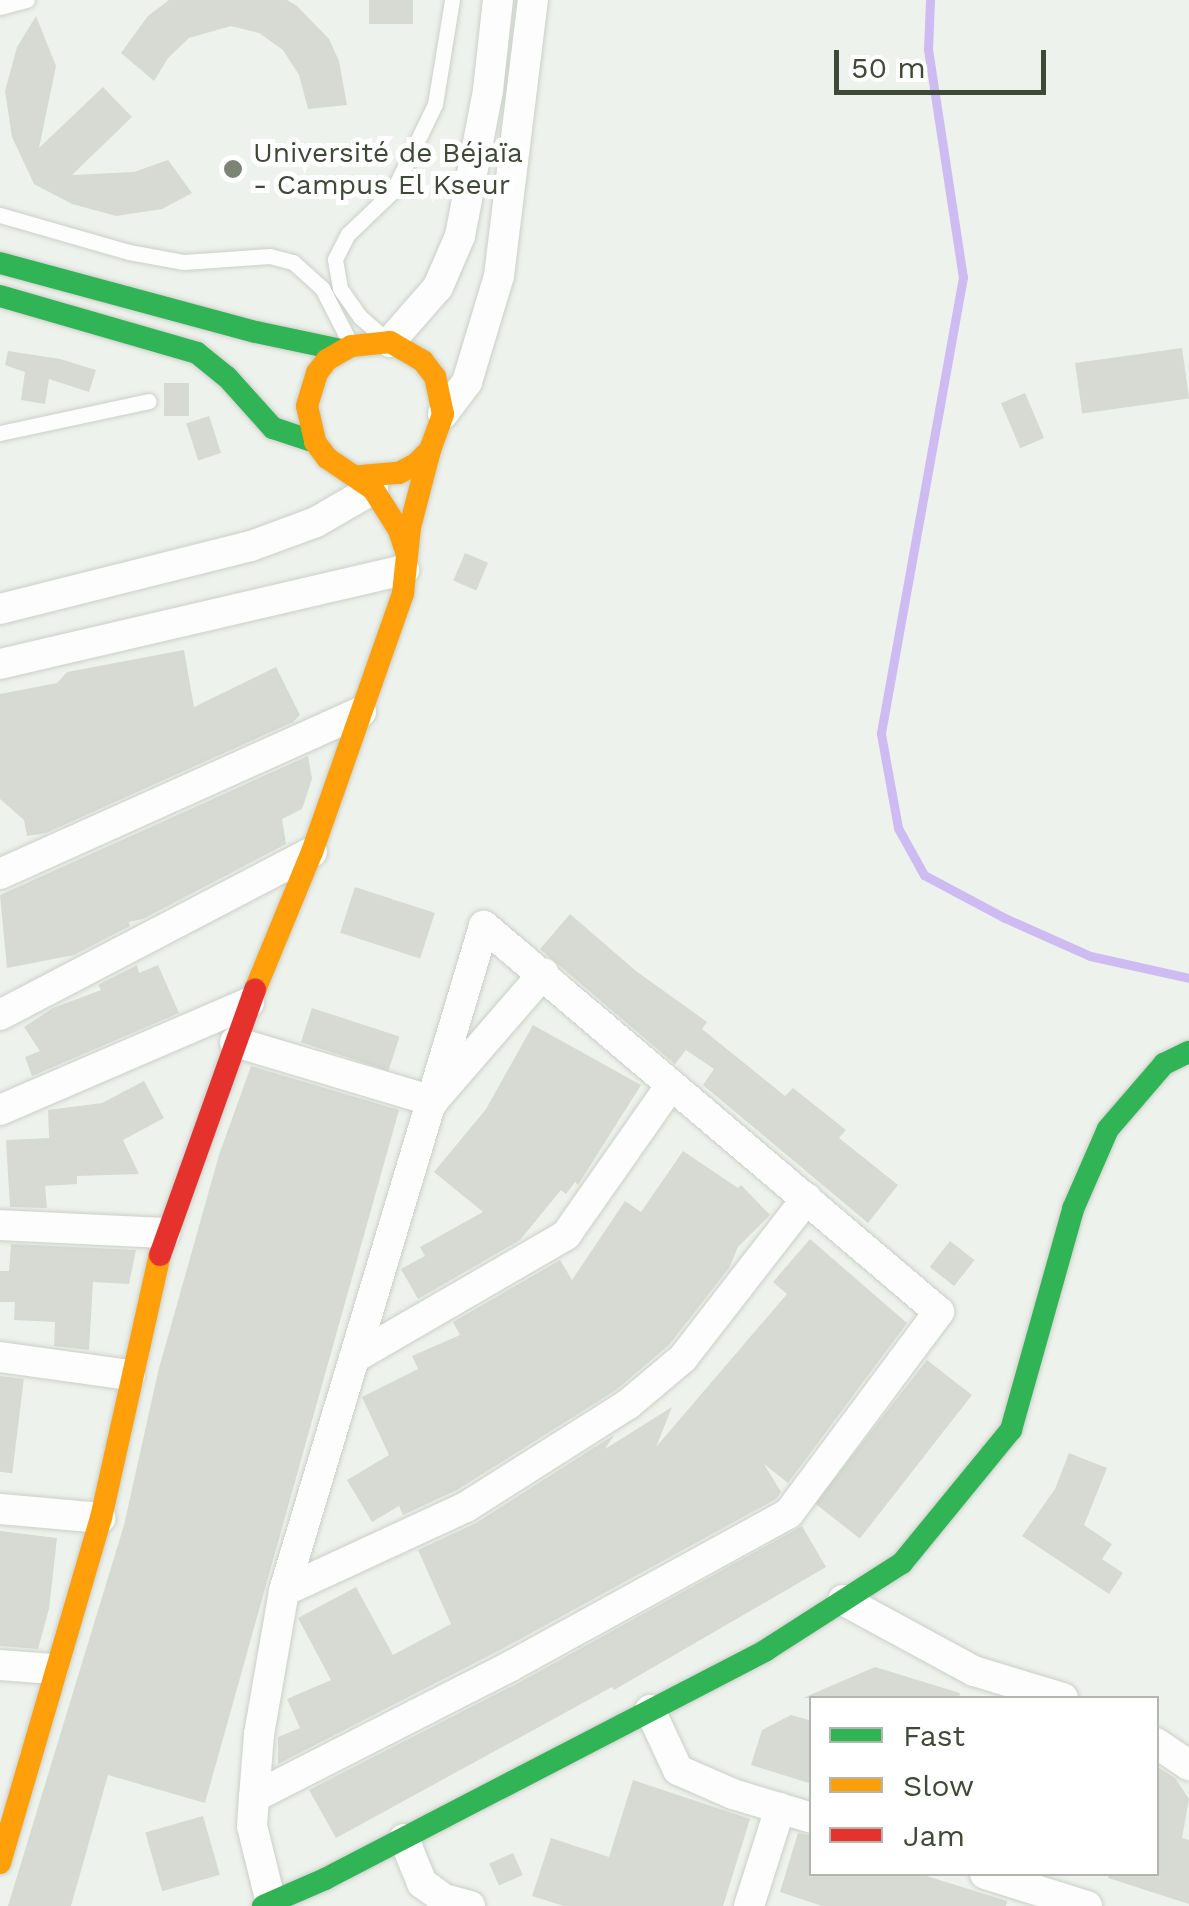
<!DOCTYPE html>
<meta charset="utf-8">
<style>
body{margin:0}
#map{position:relative;width:1189px;height:1906px;overflow:hidden;background:#eef2ec;font-family:"Work Sans",sans-serif}
div>[style]{position:absolute}
[style*='--x']{left:calc(var(--x)*1px);top:calc(var(--y)*1px);width:calc(var(--w)*1px);rotate:calc(var(--a)*1deg)}
.stream>*{height:9px;margin:-4.5px;padding:0 4.5px;transform-origin:4.5px;border-radius:4.5px;background:#cebbf1}
.building>*{inset:0;background:#d6dad3;transform-origin:0 0}
.roads{filter:drop-shadow(0 0 2px #cacfc8) drop-shadow(0 0 2px #cacfc8)}
.lane>*{height:15px;margin:-7.5px;padding:0 7.5px;transform-origin:7.5px;border-radius:7.5px;background:#fcfdfc}
.street>*{height:30px;margin:-15px;padding:0 15px;transform-origin:15px;border-radius:15px;background:#fcfdfc}
.fast>*{height:22px;margin:-11px;padding:0 11px;transform-origin:11px;border-radius:11px;background:#30b455}
.slow>*{height:22px;margin:-11px;padding:0 11px;transform-origin:11px;border-radius:11px;background:#ff9f0a}
.jam>*{height:22px;margin:-11px;padding:0 11px;transform-origin:11px;border-radius:11px;background:#e5322d}
.dots>*{width:28px;height:28px;translate:-50% -50%;box-sizing:border-box;border:5px solid #fff;border-radius:50%}
span{translate:-50% -50%;white-space:nowrap;text-align:center;line-height:1.15;-webkit-text-stroke:10px #fff;paint-order:stroke}
.poi-label{font-size:28px;color:#3f4937}
.left{translate:0 -50%;text-align:left}
.legend{position:absolute;left:809px;top:1696px;width:350px;height:180px;box-sizing:border-box;background:#fff;border:2px solid #b2b6af;margin:0;padding:12px 18px;list-style:none;font-size:30px;color:#3f4937}
.legend li{display:flex;align-items:center;gap:20px;height:50px}
.legend b{width:50px;border:2px solid #b2b6af}
.scale{position:absolute;left:834px;top:50px;width:212px;height:45px;box-sizing:border-box;border:5px solid #3f4937;border-top:0;padding-left:12px;font-size:30px;line-height:35px;white-space:nowrap;color:#3f4937;-webkit-text-stroke:8px #fff;paint-order:stroke}
</style>
<div id="map">
<div class="stream">
<i style="--x:930;--y:0;--w:49;--a:92.3"></i>
<i style="--x:928;--y:49;--w:231;--a:81.3"></i>
<i style="--x:963;--y:277;--w:464;--a:100.2"></i>
<i style="--x:881;--y:734;--w:96;--a:79.7"></i>
<i style="--x:898;--y:828;--w:54;--a:61"></i>
<i style="--x:924;--y:875;--w:92;--a:28"></i>
<i style="--x:1005;--y:918;--w:93;--a:24.1"></i>
<i style="--x:1090;--y:956;--w:101;--a:12.5"></i>
</div>
<div class="building">
<i style="clip-path:polygon(169px 0,287px 0,297px 6px,329px 39px,339px 61px,347px 105px,308px 109px,299px 75px,283px 50px,259px 33px,231px 26px,189px 38px,168px 58px,154px 81px,121px 53px,148px 16px)"></i>
<i style="left:369px;top:0;width:44px;height:24px"></i>
<i style="clip-path:polygon(36px 16px,56px 66px,39px 148px,103px 87px,132px 117px,72px 175px,134px 172px,168px 160px,192px 193px,162px 209px,116px 216px,72px 204px,34px 184px,12px 137px,5px 91px,17px 47px)"></i>
<i style="left:1182px;top:348px;width:51px;height:108px;rotate:82deg"></i>
<i style="clip-path:polygon(8px 351px,60px 359px,96px 370px,89px 392px,49px 379px,45px 404px,21px 400px,25px 372px,5px 365px)"></i>
<i style="left:164px;top:383px;width:25px;height:33px"></i>
<i style="left:1025px;top:393px;width:49px;height:26px;rotate:67deg"></i>
<i style="left:209px;top:416px;width:39px;height:24px;rotate:72deg"></i>
<i style="left:465px;top:553px;width:25px;height:30px;rotate:23deg"></i>
<i style="clip-path:polygon(184px 650px,194px 707px,276px 667px,300px 715px,293px 722px,46px 833px,27px 836px,24px 820px,0 799px,0 694px,57px 683px,67px 672px)"></i>
<i style="clip-path:polygon(308px 756px,312px 779px,302px 809px,282px 819px,286px 844px,143px 919px,129px 922px,130px 926px,74px 955px,7px 968px,0 895px)"></i>
<i style="left:355px;top:887px;width:84px;height:48px;rotate:18deg"></i>
<i style="clip-path:polygon(570px 914px,636px 971px,707px 1022px,702px 1029px,785px 1096px,793px 1088px,846px 1130px,839px 1138px,898px 1185px,868px 1223px,703px 1085px,714px 1069px,686px 1050px,675px 1064px,540px 949px)"></i>
<i style="clip-path:polygon(137px 965px,139px 973px,158px 965px,179px 1013px,32px 1076px,25px 1057px,40px 1051px,24px 1027px,53px 1008px,101px 990px,98px 985px)"></i>
<i style="left:312px;top:1008px;width:92px;height:36px;rotate:18deg"></i>
<i style="clip-path:polygon(533px 1025px,641px 1085px,578px 1185px,575px 1182px,566px 1194px,561px 1190px,520px 1240px,418px 1299px,401px 1269px,425px 1256px,420px 1247px,483px 1212px,434px 1172px,486px 1109px)"></i>
<i style="clip-path:polygon(251px 1066px,399px 1110px,205px 1803px,108px 1775px,71px 1906px,8px 1906px,124px 1525px,158px 1372px,219px 1155px)"></i>
<i style="clip-path:polygon(144px 1081px,164px 1118px,123px 1140px,139px 1174px,77px 1176px,77px 1184px,45px 1186px,47px 1208px,10px 1207px,6px 1140px,49px 1138px,48px 1110px,102px 1103px)"></i>
<i style="clip-path:polygon(683px 1151px,738px 1188px,741px 1185px,770px 1215px,738px 1247px,729px 1268px,669px 1345px,616px 1390px,457px 1490px,403px 1515px,399px 1506px,372px 1522px,347px 1480px,389px 1455px,362px 1397px,418px 1369px,412px 1356px,460px 1335px,453px 1322px,560px 1260px,572px 1280px,625px 1201px,641px 1212px)"></i>
<i style="clip-path:polygon(810px 1239px,907px 1323px,788px 1483px,764px 1464px,781px 1492px,776px 1499px,502px 1649px,278px 1764px,278px 1737px,300px 1728px,287px 1699px,331px 1680px,298px 1618px,356px 1587px,393px 1655px,451px 1624px,418px 1550px,476px 1523px,614px 1435px,605px 1449px,672px 1407px,656px 1447px,787px 1294px,773px 1282px)"></i>
<i style="left:950px;top:1241px;width:31px;height:33px;rotate:38deg"></i>
<i style="clip-path:polygon(11px 1244px,136px 1250px,129px 1284px,93px 1282px,89px 1350px,54px 1346px,55px 1322px,14px 1320px,15px 1302px,0 1302px,0 1271px,9px 1271px)"></i>
<i style="left:927px;top:1360px;width:57px;height:182px;rotate:38deg"></i>
<i style="left:0;top:1376px;width:24px;height:95px;rotate:7deg"></i>
<i style="clip-path:polygon(1069px 1453px,1107px 1468px,1084px 1525px,1112px 1544px,1102px 1559px,1123px 1573px,1109px 1594px,1022px 1536px,1055px 1489px)"></i>
<i style="clip-path:polygon(802px 1526px,826px 1567px,614px 1690px,612px 1687px,336px 1838px,309px 1790px,520px 1682px)"></i>
<i style="clip-path:polygon(0 1531px,57px 1538px,49px 1609px,38px 1649px,0 1646px)"></i>
<i style="clip-path:polygon(875px 1667px,960px 1693px,959px 1698px,803px 1698px)"></i>
<i style="clip-path:polygon(791px 1715px,812px 1721px,812px 1784px,751px 1765px,762px 1730px)"></i>
<i style="clip-path:polygon(1156px 1766px,1175px 1778px,1189px 1799px,1182px 1838px,1189px 1840px,1189px 1904px,1108px 1878px,1109px 1874px,1156px 1874px)"></i>
<i style="clip-path:polygon(633px 1780px,750px 1819px,723px 1906px,564px 1906px,532px 1896px,551px 1838px,609px 1857px)"></i>
<i style="left:203px;top:1816px;width:61px;height:60px;rotate:74deg"></i>
<i style="clip-path:polygon(798px 1833px,812px 1836px,812px 1874px,920px 1874px,1007px 1901px,1006px 1906px,822px 1906px,780px 1892px)"></i>
<i style="left:513px;top:1853px;width:24px;height:26px;rotate:66deg"></i>
</div>
<div class="roads">
<div class="lane">
<i style="--x:0;--y:7;--w:28;--a:-15"></i>
<i style="--x:0;--y:215;--w:134;--a:16"></i>
<i style="--x:129;--y:252;--w:56;--a:10.3"></i>
<i style="--x:184;--y:262;--w:86;--a:-4"></i>
<i style="--x:270;--y:256;--w:24;--a:15"></i>
<i style="--x:293;--y:262;--w:39;--a:42"></i>
<i style="--x:322;--y:288;--w:62;--a:63"></i>
<i style="--x:382;--y:336;--w:29;--a:-139"></i>
<i style="--x:360;--y:317;--w:35;--a:-125"></i>
<i style="--x:340;--y:288;--w:29;--a:-100"></i>
<i style="--x:335;--y:259;--w:28;--a:-63"></i>
<i style="--x:348;--y:234;--w:62;--a:-43.7"></i>
<i style="--x:393;--y:191;--w:97;--a:-64.2"></i>
<i style="--x:435;--y:104;--w:105;--a:-80.7"></i>
<i style="--x:0;--y:433;--w:152;--a:-12.1"></i>
</div>
<div class="street">
<i style="--x:390;--y:342;--w:73;--a:-48.9"></i>
<i style="--x:438;--y:287;--w:56;--a:-66.7"></i>
<i style="--x:460;--y:236;--w:149;--a:-79.1"></i>
<i style="--x:488;--y:90;--w:91;--a:-83.7"></i>
<i style="--x:443;--y:414;--w:40;--a:-53"></i>
<i style="--x:467;--y:382;--w:111;--a:-73.2"></i>
<i style="--x:499;--y:276;--w:278;--a:-83"></i>
<i style="--x:0;--y:609;--w:259;--a:-14.1"></i>
<i style="--x:251;--y:546;--w:69;--a:-20.3"></i>
<i style="--x:316;--y:522;--w:66;--a:-30.1"></i>
<i style="--x:0;--y:664;--w:415;--a:-13.1"></i>
<i style="--x:0;--y:874;--w:396;--a:-24.2"></i>
<i style="--x:0;--y:1015;--w:352;--a:-27.6"></i>
<i style="--x:235;--y:1042;--w:207;--a:16.6"></i>
<i style="--x:433;--y:1101;--w:169;--a:-49.1"></i>
<i style="--x:0;--y:1110;--w:271;--a:-23.3"></i>
<i style="--x:0;--y:1225;--w:165;--a:2.8"></i>
<i style="--x:0;--y:1357;--w:131;--a:7.9"></i>
<i style="--x:354;--y:1358;--w:245;--a:-30.1"></i>
<i style="--x:566;--y:1235;--w:183;--a:-55"></i>
<i style="--x:0;--y:1509;--w:101;--a:5.1"></i>
<i style="--x:284;--y:1591;--w:200;--a:-24.8"></i>
<i style="--x:466;--y:1507;--w:191;--a:-32.4"></i>
<i style="--x:627;--y:1405;--w:73;--a:-40"></i>
<i style="--x:683;--y:1358;--w:202;--a:-52.2"></i>
<i style="--x:843;--y:1600;--w:149;--a:28.5"></i>
<i style="--x:974;--y:1671;--w:93;--a:16.9"></i>
<i style="--x:0;--y:1665;--w:53;--a:4.3"></i>
<i style="--x:650;--y:1710;--w:66;--a:65"></i>
<i style="--x:678;--y:1770;--w:60;--a:23.6"></i>
<i style="--x:733;--y:1794;--w:83;--a:16.9"></i>
<i style="--x:1156;--y:1743;--w:40;--a:34"></i>
<i style="--x:254;--y:1797;--w:288;--a:-27"></i>
<i style="--x:511;--y:1666;--w:317;--a:-28.8"></i>
<i style="--x:789;--y:1513;--w:251;--a:-53.3"></i>
<i style="--x:939;--y:1312;--w:597;--a:-139.69"></i>
<i style="--x:484;--y:926;--w:694;--a:106.74"></i>
<i style="--x:284;--y:1591;--w:145;--a:99.9"></i>
<i style="--x:259;--y:1734;--w:63;--a:94.5"></i>
<i style="--x:254;--y:1797;--w:29;--a:94"></i>
<i style="--x:252;--y:1826;--w:79;--a:76.1"></i>
<i style="--x:404;--y:1839;--w:48;--a:67.8"></i>
<i style="--x:422;--y:1883;--w:27;--a:36"></i>
<i style="--x:444;--y:1899;--w:27;--a:15"></i>
<i style="--x:985;--y:1874;--w:107;--a:17.4"></i>
<i style="--x:749;--y:1906;--w:103;--a:-72.4"></i>
</div>
<div class="fast">
<i style="--x:0;--y:263;--w:265;--a:15.1"></i>
<i style="--x:256;--y:332;--w:87;--a:12"></i>
<i style="--x:0;--y:296;--w:205;--a:16.1"></i>
<i style="--x:197;--y:353;--w:38;--a:39"></i>
<i style="--x:227;--y:377;--w:69;--a:48"></i>
<i style="--x:273;--y:428;--w:44;--a:18.4"></i>
<i style="--x:263;--y:1906;--w:68;--a:-23.5"></i>
<i style="--x:325;--y:1879;--w:497;--a:-27.4"></i>
<i style="--x:766;--y:1650;--w:161;--a:-32.6"></i>
<i style="--x:902;--y:1563;--w:172;--a:-50.7"></i>
<i style="--x:1011;--y:1430;--w:230;--a:-74.3"></i>
<i style="--x:1073;--y:1209;--w:87;--a:-66.4"></i>
<i style="--x:1108;--y:1129;--w:86;--a:-49.3"></i>
<i style="--x:1164;--y:1064;--w:28;--a:-26"></i>
</div>
<div class="slow">
<i style="--x:361;--y:476;--w:38;--a:-5"></i>
<i style="--x:399;--y:473;--w:19;--a:-28"></i>
<i style="--x:416;--y:464;--w:20;--a:-45"></i>
<i style="--x:430;--y:450;--w:38;--a:-70"></i>
<i style="--x:443;--y:414;--w:38;--a:-102"></i>
<i style="--x:435;--y:377;--w:20;--a:-127"></i>
<i style="--x:423;--y:361;--w:38;--a:-150"></i>
<i style="--x:390;--y:342;--w:39;--a:174"></i>
<i style="--x:351;--y:346;--w:28;--a:150"></i>
<i style="--x:327;--y:360;--w:16;--a:128"></i>
<i style="--x:317;--y:373;--w:34;--a:107"></i>
<i style="--x:307;--y:406;--w:37;--a:77"></i>
<i style="--x:315;--y:442;--w:20;--a:53"></i>
<i style="--x:327;--y:458;--w:55;--a:34"></i>
<i style="--x:373;--y:489;--w:49;--a:57.6"></i>
<i style="--x:399;--y:530;--w:23;--a:72"></i>
<i style="--x:255;--y:990;--w:149;--a:-67.6"></i>
<i style="--x:312;--y:852;--w:275;--a:-70.6"></i>
<i style="--x:403;--y:593;--w:66;--a:-83.9"></i>
<i style="--x:410;--y:527;--w:80;--a:-75.4"></i>
<i style="--x:0;--y:1863;--w:359;--a:-73.7"></i>
<i style="--x:101;--y:1518;--w:270;--a:-77.4"></i>
</div>
<div class="jam">
<i style="--x:160;--y:1255;--w:282;--a:-70.3"></i>
</div>
</div>
<div class="dots">
<i style="left:233px;top:169px;background:#7c8476"></i>
</div>
<div class="poi-label">
<span class="left" style="left:253px;top:169px">Université de Béjaïa<br>- Campus El Kseur</span>
</div>
<ul class="legend">
<li><b style="height:12px;background:#30b455"></b>Fast</li>
<li><b style="height:12px;background:#ff9f0a"></b>Slow</li>
<li><b style="height:12px;background:#e5322d"></b>Jam</li>
</ul>
<div class="scale">50 m</div>
</div>
